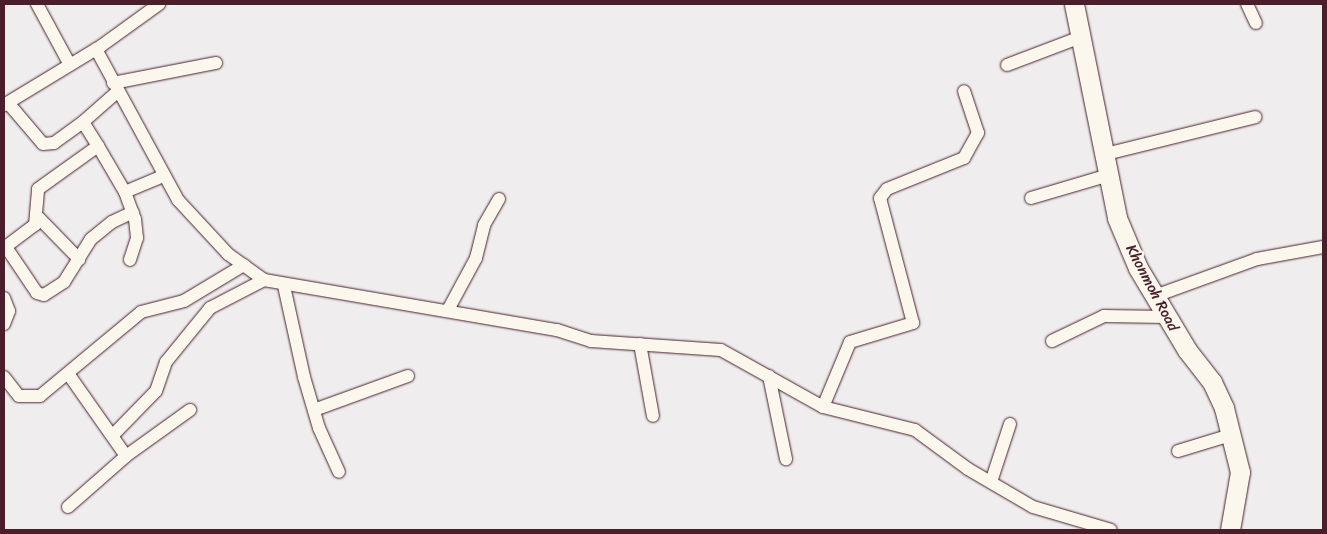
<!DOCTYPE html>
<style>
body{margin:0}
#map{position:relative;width:1327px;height:534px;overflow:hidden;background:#efedee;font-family:Sriracha,sans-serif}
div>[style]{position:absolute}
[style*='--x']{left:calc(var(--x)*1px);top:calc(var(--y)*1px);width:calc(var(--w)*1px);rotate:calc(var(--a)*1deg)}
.roads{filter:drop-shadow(0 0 1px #4a1f2b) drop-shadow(0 0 1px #4a1f2b)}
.street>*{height:12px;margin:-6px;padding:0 6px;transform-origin:6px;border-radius:6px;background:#fbf7ec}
.secondary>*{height:19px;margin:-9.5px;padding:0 9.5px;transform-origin:9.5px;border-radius:9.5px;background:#fbf7ec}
span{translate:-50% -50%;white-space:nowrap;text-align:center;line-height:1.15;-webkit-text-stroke:5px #fbf7ec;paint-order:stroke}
.street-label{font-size:15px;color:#4a1f2b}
.frame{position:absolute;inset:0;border:5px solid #4a1f2b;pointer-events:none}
</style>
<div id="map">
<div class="roads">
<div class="street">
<i style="--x:37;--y:4;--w:69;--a:61.6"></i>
<i style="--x:1247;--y:4;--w:21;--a:65"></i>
<i style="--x:96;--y:49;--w:172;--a:61.5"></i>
<i style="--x:178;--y:200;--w:74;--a:47.2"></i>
<i style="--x:228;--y:254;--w:44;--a:35.8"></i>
<i style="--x:264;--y:280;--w:297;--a:9.7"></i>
<i style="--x:557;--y:330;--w:36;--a:18"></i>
<i style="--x:591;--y:341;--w:130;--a:4"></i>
<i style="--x:721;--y:350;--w:117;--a:29.2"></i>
<i style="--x:823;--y:407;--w:95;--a:14"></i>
<i style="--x:915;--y:430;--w:66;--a:36.3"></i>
<i style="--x:968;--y:469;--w:75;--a:30.3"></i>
<i style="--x:1033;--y:507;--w:81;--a:16.4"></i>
<i style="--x:1007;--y:65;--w:79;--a:-20.7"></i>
<i style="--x:113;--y:83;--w:105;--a:-11"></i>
<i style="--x:9;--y:104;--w:52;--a:49.6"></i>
<i style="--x:43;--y:144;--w:11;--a:-5"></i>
<i style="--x:54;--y:143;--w:36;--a:-36"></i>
<i style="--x:4;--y:105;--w:114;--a:-31.3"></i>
<i style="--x:101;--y:46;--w:72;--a:-35.9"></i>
<i style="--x:98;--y:146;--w:53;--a:59.6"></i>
<i style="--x:125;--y:192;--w:29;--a:70"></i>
<i style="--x:135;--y:219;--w:19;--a:84"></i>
<i style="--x:137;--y:238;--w:23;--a:108"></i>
<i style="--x:1106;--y:154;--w:154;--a:-13.9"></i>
<i style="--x:125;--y:192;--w:41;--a:-22.8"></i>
<i style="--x:1031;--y:198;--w:81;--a:-16.4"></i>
<i style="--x:36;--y:215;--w:62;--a:45.7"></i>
<i style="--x:6;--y:247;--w:55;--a:56"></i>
<i style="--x:37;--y:293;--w:7;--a:16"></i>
<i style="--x:44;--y:295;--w:24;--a:-33"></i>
<i style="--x:64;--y:282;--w:51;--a:-57.9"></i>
<i style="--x:91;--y:239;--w:27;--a:-39"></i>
<i style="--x:112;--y:222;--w:23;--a:-25"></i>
<i style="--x:4;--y:248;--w:39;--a:-37"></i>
<i style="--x:35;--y:225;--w:36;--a:-85"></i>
<i style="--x:38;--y:189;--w:74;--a:-35.6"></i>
<i style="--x:98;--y:146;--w:28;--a:-122"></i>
<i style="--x:83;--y:122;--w:45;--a:-41.4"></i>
<i style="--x:284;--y:286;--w:93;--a:77.6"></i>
<i style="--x:304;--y:377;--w:53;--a:73.6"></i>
<i style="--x:319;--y:428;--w:48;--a:65.6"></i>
<i style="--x:1155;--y:296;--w:109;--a:-19.9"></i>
<i style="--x:1257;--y:259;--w:67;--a:-10.3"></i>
<i style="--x:4;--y:298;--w:14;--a:69"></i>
<i style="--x:9;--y:311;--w:14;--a:111"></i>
<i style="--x:448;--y:310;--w:59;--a:-61.7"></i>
<i style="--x:476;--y:258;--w:34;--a:-76"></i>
<i style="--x:484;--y:225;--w:30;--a:-60"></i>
<i style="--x:1052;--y:341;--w:58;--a:-25.7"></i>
<i style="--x:1104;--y:316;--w:63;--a:0.9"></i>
<i style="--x:640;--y:344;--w:73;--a:79.8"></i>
<i style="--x:769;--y:376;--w:85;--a:78.4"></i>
<i style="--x:4;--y:377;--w:24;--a:52"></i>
<i style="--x:19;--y:396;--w:21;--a:0"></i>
<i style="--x:40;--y:396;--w:131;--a:-39.7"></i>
<i style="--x:141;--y:312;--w:44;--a:-14.3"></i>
<i style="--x:184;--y:301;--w:70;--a:-31"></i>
<i style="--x:823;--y:407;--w:70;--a:-67.4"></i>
<i style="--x:850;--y:342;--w:66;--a:-16.8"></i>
<i style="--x:913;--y:323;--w:129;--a:-104.8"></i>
<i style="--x:880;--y:198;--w:11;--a:-52"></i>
<i style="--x:887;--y:189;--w:83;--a:-21.9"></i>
<i style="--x:964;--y:158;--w:29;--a:-61"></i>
<i style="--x:978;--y:133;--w:44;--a:-108.4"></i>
<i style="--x:314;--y:410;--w:100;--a:-19.9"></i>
<i style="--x:114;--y:434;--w:60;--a:-45.7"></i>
<i style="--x:156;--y:391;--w:31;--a:-71"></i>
<i style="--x:166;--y:362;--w:70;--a:-50.8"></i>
<i style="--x:210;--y:308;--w:61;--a:-27.4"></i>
<i style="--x:1178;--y:451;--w:55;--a:-16.8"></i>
<i style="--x:126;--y:456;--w:79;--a:-35.7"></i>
<i style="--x:991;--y:482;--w:61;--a:-71.9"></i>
<i style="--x:68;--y:507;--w:77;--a:-41.3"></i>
<i style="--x:126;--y:456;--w:99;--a:-125.1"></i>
</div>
<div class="secondary">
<i style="--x:1074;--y:4;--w:218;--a:78.6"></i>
<i style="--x:1117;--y:218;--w:54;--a:67.2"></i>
<i style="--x:1138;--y:268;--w:96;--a:59.1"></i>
<i style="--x:1187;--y:350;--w:41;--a:52"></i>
<i style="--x:1212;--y:382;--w:29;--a:65"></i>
<i style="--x:1224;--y:408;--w:66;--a:76"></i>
<i style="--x:1240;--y:472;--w:59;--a:99.8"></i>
</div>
</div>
<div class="street-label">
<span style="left:1152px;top:288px;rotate:62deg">Khonmoh Road</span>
</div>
<div class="frame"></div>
</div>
